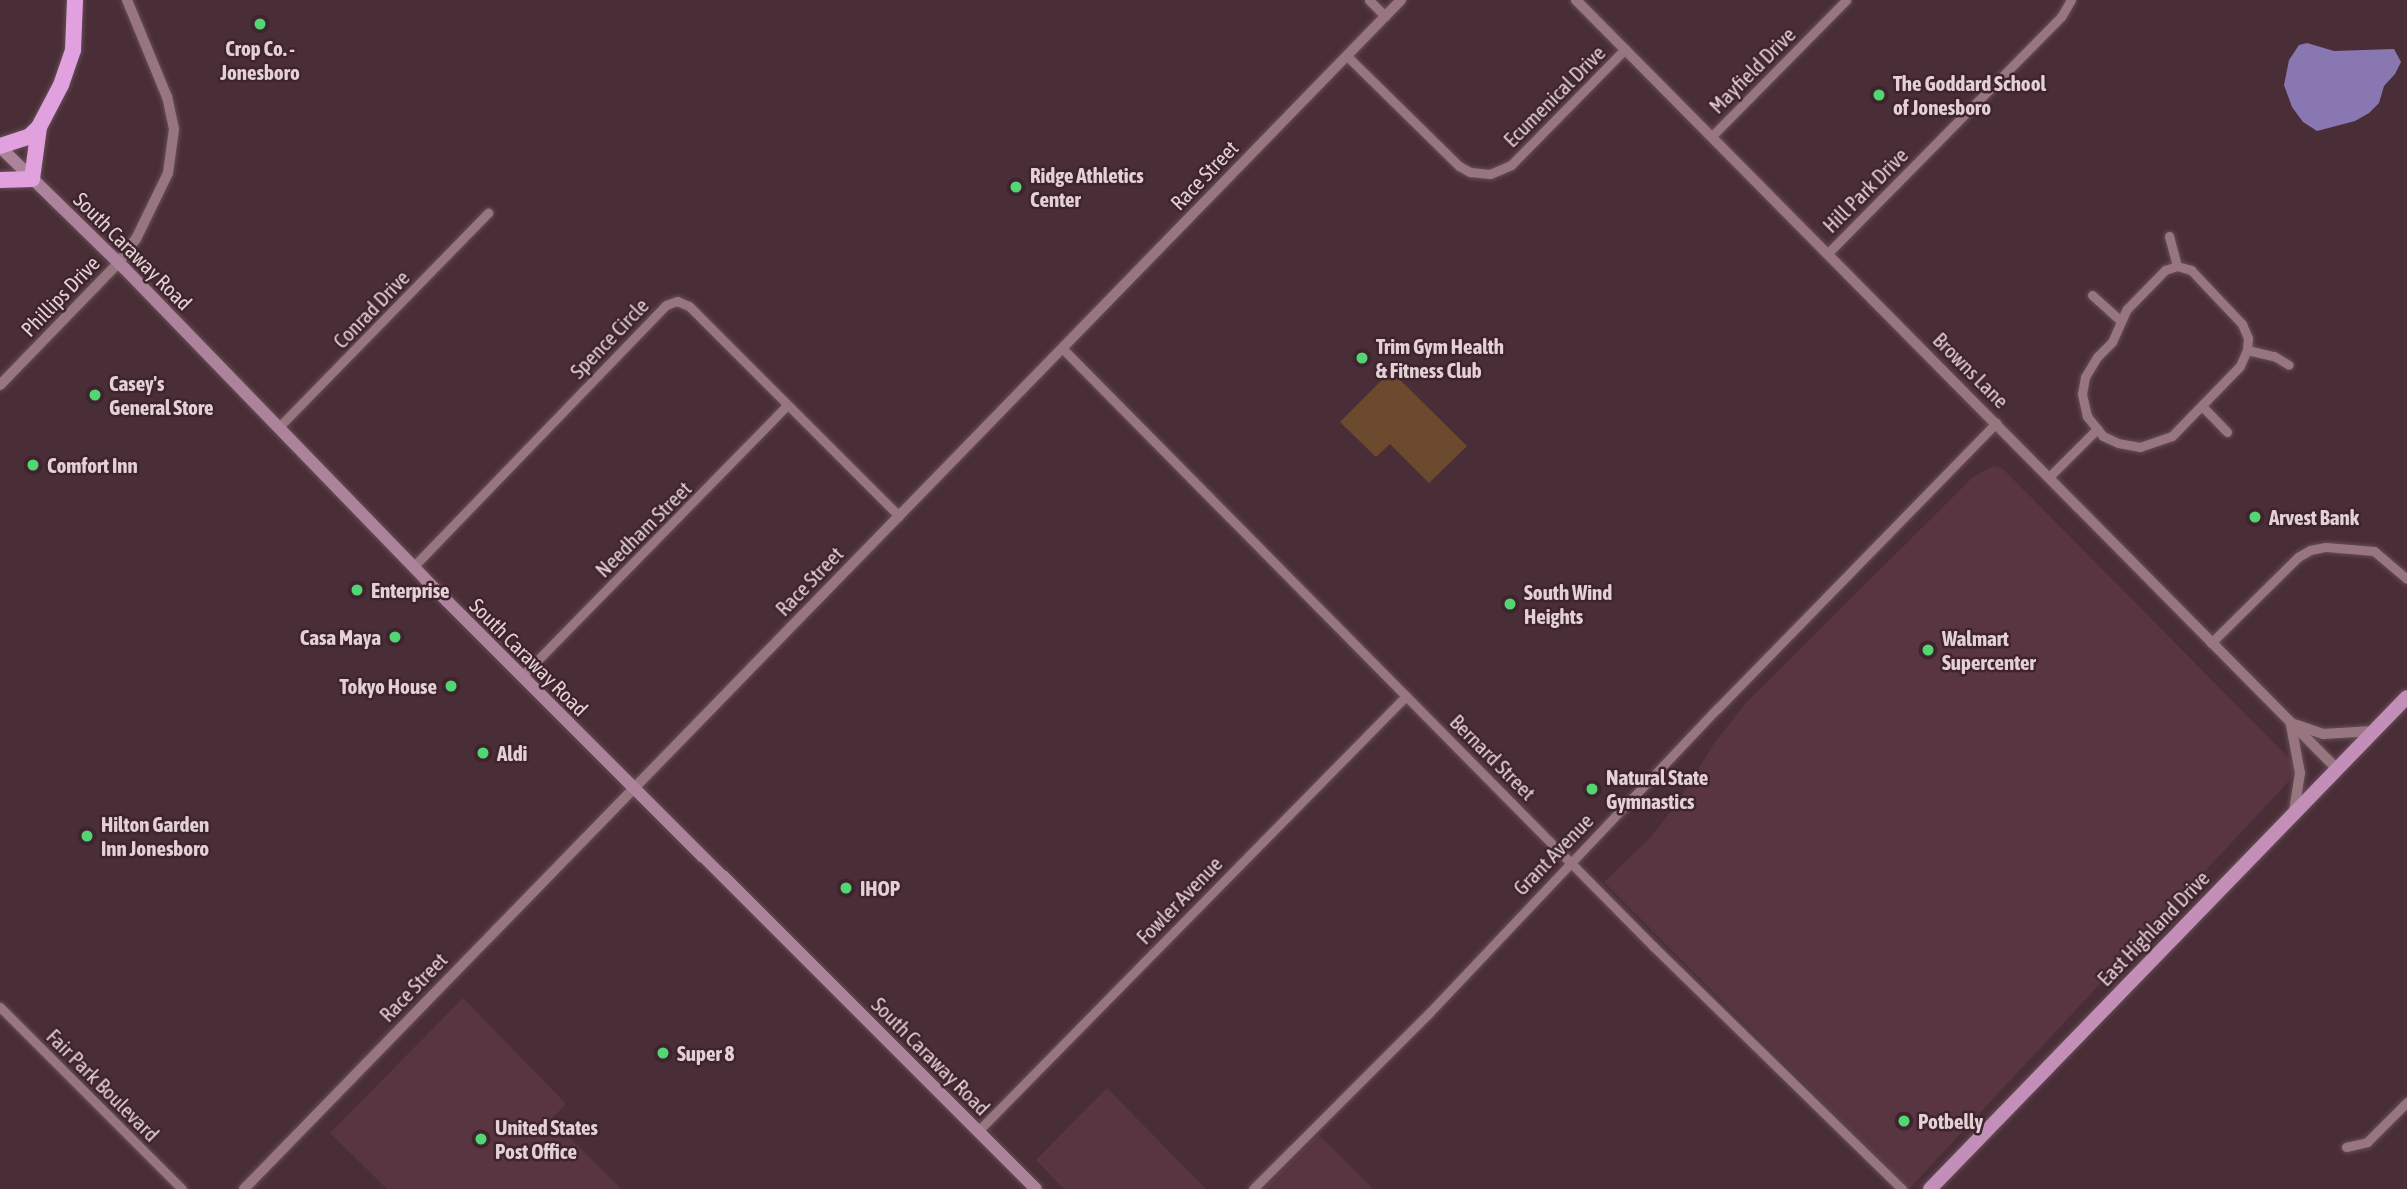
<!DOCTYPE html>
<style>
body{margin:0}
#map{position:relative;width:2407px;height:1189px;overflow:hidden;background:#4a2e37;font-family:"Asap Condensed",sans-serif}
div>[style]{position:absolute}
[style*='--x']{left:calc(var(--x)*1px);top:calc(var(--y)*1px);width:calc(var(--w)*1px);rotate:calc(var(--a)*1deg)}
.built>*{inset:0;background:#583541}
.green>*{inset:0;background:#6c4a2e}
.water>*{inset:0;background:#8977b1}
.roads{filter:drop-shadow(0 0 2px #654e56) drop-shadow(0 0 2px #654e56)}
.minor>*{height:9px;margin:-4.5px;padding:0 4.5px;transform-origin:4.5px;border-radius:4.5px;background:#977680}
.tertiary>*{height:10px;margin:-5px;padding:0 5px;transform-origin:5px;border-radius:5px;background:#977680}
.secondary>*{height:12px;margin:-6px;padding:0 6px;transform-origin:6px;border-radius:6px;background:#ad839c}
.primary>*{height:14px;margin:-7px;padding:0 7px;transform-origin:7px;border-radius:7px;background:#c38fb8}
.motorway>*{height:16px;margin:-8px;padding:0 8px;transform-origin:8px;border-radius:8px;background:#e1a0de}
.dots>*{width:19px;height:19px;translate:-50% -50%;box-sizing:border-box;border:4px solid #3f242d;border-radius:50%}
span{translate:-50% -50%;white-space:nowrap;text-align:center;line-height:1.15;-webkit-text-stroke:5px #3f242d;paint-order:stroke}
.poi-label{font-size:21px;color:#e3d1d6;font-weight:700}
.left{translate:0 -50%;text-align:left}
.right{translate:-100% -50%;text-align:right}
.street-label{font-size:21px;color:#e3d1d6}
</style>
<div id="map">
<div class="built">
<i style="clip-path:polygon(1993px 466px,2002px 468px,2300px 769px,1909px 1189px,1604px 882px,1649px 839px,1676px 805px,1715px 742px,1747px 702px,1973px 477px)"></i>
<i style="clip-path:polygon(463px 998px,566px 1104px,551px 1119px,621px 1189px,387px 1189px,330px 1133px)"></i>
<i style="clip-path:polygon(1107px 1088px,1206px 1189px,1064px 1189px,1036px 1160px)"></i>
<i style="clip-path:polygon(1318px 1134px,1373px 1189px,1263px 1189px)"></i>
</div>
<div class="green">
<i style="clip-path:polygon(1391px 371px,1467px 446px,1429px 483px,1390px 444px,1376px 457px,1340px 422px)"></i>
</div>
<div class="water">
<i style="clip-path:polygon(2307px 43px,2334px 51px,2394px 49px,2401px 62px,2395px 74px,2384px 86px,2379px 103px,2369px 113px,2355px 121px,2317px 131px,2303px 122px,2292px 107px,2284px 85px,2289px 60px,2299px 45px)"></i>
</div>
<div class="roads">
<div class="minor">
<i style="--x:1369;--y:0;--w:23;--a:45"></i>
<i style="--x:1347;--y:56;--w:157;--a:44.5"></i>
<i style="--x:1459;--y:166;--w:13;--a:29"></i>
<i style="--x:1470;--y:172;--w:20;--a:6"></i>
<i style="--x:1490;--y:174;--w:23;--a:-23"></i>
<i style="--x:1511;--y:165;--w:163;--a:-45.5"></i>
<i style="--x:1712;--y:136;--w:191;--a:-45.4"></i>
<i style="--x:2169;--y:236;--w:31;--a:75"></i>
<i style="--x:1828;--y:253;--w:332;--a:-45.4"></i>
<i style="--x:2061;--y:17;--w:20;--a:-60"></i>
<i style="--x:2177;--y:266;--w:15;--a:16"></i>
<i style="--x:2191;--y:270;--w:74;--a:46.6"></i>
<i style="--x:2242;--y:324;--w:15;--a:67"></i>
<i style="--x:2248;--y:338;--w:12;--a:95"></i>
<i style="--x:2247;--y:350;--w:17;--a:114"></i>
<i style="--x:2240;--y:366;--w:98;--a:134.2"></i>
<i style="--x:2172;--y:436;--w:34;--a:161"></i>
<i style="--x:2140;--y:447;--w:22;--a:-170"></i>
<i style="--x:2118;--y:443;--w:17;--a:-155"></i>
<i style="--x:2103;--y:436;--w:26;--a:-129"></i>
<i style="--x:2087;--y:416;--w:23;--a:-103"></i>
<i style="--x:2082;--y:394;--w:17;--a:-80"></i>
<i style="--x:2085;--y:377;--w:23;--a:-59"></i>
<i style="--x:2097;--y:357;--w:21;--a:-45"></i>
<i style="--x:2112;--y:342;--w:36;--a:-66"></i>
<i style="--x:2127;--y:309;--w:54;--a:-45.7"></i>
<i style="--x:2165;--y:270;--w:13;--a:-18"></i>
<i style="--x:2092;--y:295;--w:38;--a:42"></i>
<i style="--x:1062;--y:348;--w:842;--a:45.34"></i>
<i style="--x:1654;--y:947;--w:347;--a:44.3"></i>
<i style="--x:2247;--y:350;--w:28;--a:13"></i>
<i style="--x:2274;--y:356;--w:17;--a:31"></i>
<i style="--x:2202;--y:406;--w:36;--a:46"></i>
<i style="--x:278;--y:428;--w:301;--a:-45.7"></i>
<i style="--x:2049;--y:477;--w:68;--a:-45"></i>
<i style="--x:413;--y:567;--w:364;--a:-46"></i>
<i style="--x:666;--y:305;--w:12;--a:-20"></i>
<i style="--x:677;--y:301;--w:13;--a:23"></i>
<i style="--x:689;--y:306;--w:297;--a:45"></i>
<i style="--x:2211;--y:643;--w:122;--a:-44.7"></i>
<i style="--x:2298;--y:557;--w:14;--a:-30"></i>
<i style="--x:2310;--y:550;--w:16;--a:-11"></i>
<i style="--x:2326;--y:547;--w:48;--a:4.8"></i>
<i style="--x:2374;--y:551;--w:43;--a:40.3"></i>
<i style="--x:522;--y:676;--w:379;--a:-45.6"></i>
<i style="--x:0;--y:1007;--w:257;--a:45"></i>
<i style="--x:979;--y:1130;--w:609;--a:-45.47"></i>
<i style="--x:2346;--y:1147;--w:22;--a:-13"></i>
<i style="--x:2367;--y:1142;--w:57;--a:-45"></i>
<i style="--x:1253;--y:1189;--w:250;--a:-45"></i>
<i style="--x:1430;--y:1012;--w:417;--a:-46.6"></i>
<i style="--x:1717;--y:709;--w:400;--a:-45.7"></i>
</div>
<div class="tertiary">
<i style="--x:1576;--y:0;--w:1082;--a:45.3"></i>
<i style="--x:0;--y:385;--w:171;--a:-45.9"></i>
<i style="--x:119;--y:262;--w:29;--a:-54"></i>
<i style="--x:136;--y:239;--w:73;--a:-64.1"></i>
<i style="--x:168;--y:173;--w:44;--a:-82.2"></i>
<i style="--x:174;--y:129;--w:33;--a:-102"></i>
<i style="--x:167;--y:97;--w:105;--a:-112.4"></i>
<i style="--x:2294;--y:724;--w:31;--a:19"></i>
<i style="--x:2323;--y:734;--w:50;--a:-3.4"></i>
<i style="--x:2291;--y:725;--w:49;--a:79.4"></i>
<i style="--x:2300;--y:773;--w:39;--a:99"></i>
<i style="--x:244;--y:1189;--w:1659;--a:-45.78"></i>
</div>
<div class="secondary">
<i style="--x:0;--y:147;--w:175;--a:44.3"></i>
<i style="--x:125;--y:269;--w:431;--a:45.9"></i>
<i style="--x:425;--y:579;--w:863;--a:44.95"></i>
</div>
<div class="primary">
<i style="--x:1930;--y:1189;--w:685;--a:-45.89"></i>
</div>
<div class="motorway">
<i style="--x:0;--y:146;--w:32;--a:-18"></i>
<i style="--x:30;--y:136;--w:13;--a:-45"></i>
<i style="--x:0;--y:180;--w:32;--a:-2"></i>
<i style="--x:32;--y:179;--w:52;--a:-82.3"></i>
<i style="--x:39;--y:127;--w:47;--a:-62.4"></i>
<i style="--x:61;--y:85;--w:37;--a:-71"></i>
<i style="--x:73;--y:50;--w:50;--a:-87.7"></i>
</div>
</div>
<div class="dots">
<i style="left:260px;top:24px;background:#51d673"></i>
<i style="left:1879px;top:95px;background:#51d673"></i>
<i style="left:1016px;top:187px;background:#51d673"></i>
<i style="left:1362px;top:358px;background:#51d673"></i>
<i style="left:95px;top:395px;background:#51d673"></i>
<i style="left:33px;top:465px;background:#51d673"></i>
<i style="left:2255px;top:517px;background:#51d673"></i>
<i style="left:357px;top:590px;background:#51d673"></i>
<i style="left:1510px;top:604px;background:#51d673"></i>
<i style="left:395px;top:637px;background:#51d673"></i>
<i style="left:1928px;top:650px;background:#51d673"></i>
<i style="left:451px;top:686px;background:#51d673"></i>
<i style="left:483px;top:753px;background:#51d673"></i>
<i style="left:1592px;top:789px;background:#51d673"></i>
<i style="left:87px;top:836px;background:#51d673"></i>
<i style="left:846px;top:888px;background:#51d673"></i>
<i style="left:663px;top:1053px;background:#51d673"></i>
<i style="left:1904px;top:1121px;background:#51d673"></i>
<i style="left:481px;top:1139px;background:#51d673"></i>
</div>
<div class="poi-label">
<span style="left:260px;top:60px">Crop Co. -<br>Jonesboro</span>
<span class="left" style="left:1893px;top:95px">The Goddard School<br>of Jonesboro</span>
<span class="left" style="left:1030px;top:187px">Ridge Athletics<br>Center</span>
<span class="left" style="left:1376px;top:358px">Trim Gym Health<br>&amp; Fitness Club</span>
<span class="left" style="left:109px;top:395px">Casey's<br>General Store</span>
<span class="left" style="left:47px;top:465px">Comfort Inn</span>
<span class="left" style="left:2269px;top:517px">Arvest Bank</span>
<span class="left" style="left:371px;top:590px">Enterprise</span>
<span class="left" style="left:1524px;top:604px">South Wind<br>Heights</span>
<span class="right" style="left:381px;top:637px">Casa Maya</span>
<span class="left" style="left:1942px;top:650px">Walmart<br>Supercenter</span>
<span class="right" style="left:437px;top:686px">Tokyo House</span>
<span class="left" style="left:497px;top:753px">Aldi</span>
<span class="left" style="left:1606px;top:789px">Natural State<br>Gymnastics</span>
<span class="left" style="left:101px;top:836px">Hilton Garden<br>Inn Jonesboro</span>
<span class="left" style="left:860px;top:888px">IHOP</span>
<span class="left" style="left:677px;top:1053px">Super 8</span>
<span class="left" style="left:1918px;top:1121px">Potbelly</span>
<span class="left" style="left:495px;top:1139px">United States<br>Post Office</span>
</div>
<div class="street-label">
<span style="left:1752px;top:70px;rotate:-45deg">Mayfield Drive</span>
<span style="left:1554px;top:96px;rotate:-45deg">Ecumenical Drive</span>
<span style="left:1204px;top:175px;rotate:-46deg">Race Street</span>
<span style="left:1865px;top:190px;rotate:-45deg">Hill Park Drive</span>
<span style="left:133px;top:251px;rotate:45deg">South Caraway Road</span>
<span style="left:60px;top:296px;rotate:-46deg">Phillips Drive</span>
<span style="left:371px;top:309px;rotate:-46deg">Conrad Drive</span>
<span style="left:609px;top:338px;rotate:-46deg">Spence Circle</span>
<span style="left:1971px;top:370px;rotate:45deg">Browns Lane</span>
<span style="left:643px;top:529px;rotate:-45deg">Needham Street</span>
<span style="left:809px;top:581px;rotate:-46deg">Race Street</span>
<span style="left:529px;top:657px;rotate:45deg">South Caraway Road</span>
<span style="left:1493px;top:757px;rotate:45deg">Bernard Street</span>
<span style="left:1553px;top:854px;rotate:-46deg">Grant Avenue</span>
<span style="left:1179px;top:900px;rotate:-46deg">Fowler Avenue</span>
<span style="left:2153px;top:928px;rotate:-46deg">East Highland Drive</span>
<span style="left:413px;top:987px;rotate:-46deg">Race Street</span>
<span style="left:931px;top:1056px;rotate:45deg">South Caraway Road</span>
<span style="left:103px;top:1085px;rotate:45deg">Fair Park Boulevard</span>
</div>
</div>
